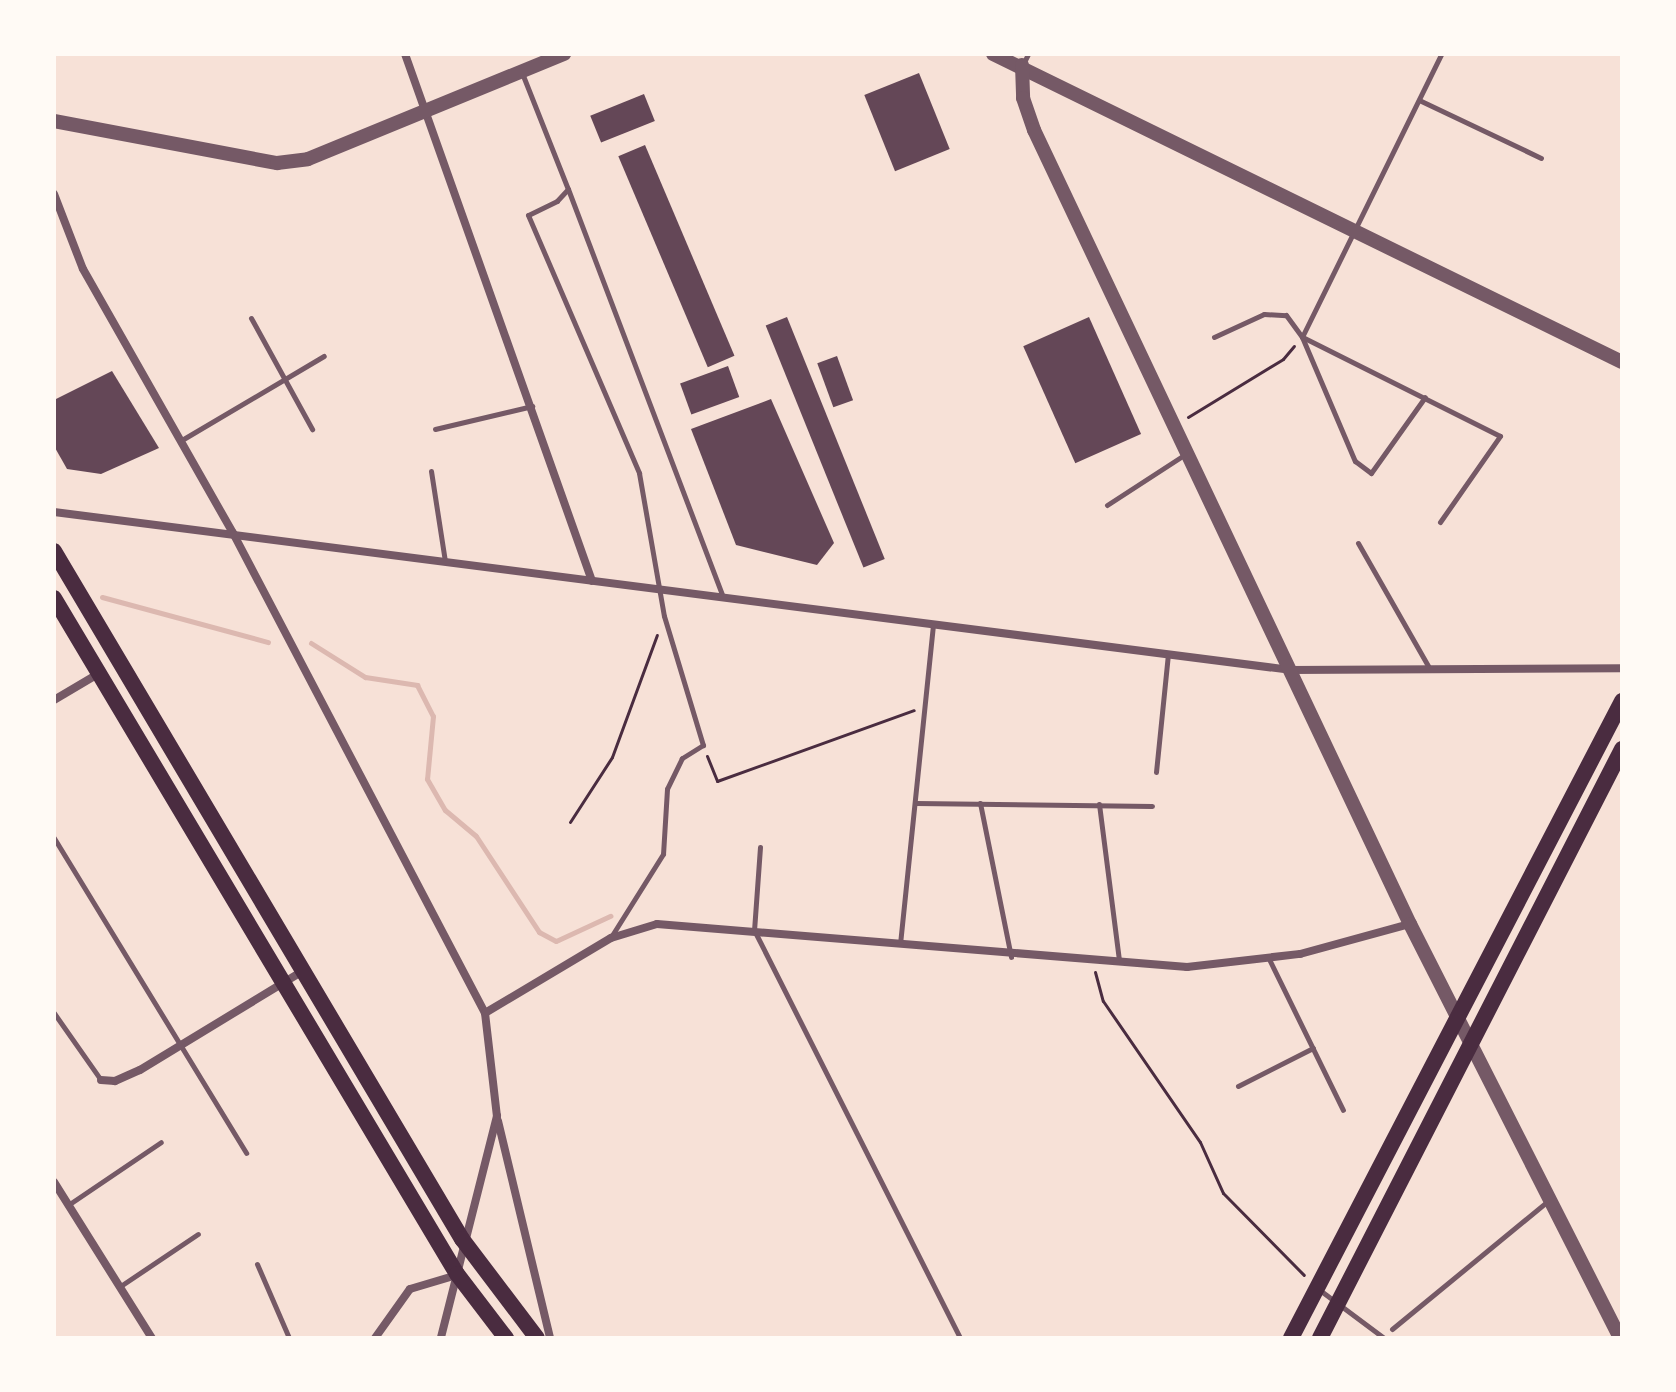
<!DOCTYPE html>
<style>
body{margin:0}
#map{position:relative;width:1676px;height:1392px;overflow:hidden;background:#f7e1d7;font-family:"Open Sans",sans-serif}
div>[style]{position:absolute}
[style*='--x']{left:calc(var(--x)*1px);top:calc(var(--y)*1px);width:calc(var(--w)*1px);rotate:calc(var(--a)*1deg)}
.stream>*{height:5px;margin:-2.5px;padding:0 2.5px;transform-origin:2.5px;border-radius:2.5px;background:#dcb8b0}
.building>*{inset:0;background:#644757;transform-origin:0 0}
.path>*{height:3px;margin:-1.5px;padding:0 1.5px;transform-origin:1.5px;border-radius:1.5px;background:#4a2c40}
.service>*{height:5px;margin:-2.5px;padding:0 2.5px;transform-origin:2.5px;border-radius:2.5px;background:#755966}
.minor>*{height:8px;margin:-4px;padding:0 4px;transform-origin:4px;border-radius:4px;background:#755966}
.tertiary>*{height:14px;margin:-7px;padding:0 7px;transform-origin:7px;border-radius:7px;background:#755966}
.secondary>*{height:16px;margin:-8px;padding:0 8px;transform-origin:8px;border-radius:8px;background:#4a2c40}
.primary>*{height:16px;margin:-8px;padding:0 8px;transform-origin:8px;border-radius:8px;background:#4a2c40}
span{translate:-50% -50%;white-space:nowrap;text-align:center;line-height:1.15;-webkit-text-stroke:7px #fffaf5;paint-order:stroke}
.frame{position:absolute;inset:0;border:56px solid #fffaf5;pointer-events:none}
</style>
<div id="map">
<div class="stream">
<i style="--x:102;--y:597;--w:172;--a:15.2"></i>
<i style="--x:311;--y:643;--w:64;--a:32.2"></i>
<i style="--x:365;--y:677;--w:53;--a:8.7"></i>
<i style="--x:417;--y:685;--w:35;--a:63"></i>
<i style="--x:433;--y:716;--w:63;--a:95.4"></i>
<i style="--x:427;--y:779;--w:36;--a:60"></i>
<i style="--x:445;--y:810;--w:40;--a:40"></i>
<i style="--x:476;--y:836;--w:115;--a:56.7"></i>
<i style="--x:539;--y:932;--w:19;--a:28"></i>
<i style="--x:556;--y:941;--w:60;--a:-24.8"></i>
</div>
<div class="building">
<i style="left:919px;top:73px;width:82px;height:59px;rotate:68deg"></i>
<i style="left:644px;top:94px;width:29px;height:58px;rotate:68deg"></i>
<i style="left:645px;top:145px;width:229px;height:29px;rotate:67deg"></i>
<i style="left:787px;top:317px;width:261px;height:23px;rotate:68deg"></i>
<i style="left:1089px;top:317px;width:128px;height:72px;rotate:66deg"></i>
<i style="left:837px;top:356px;width:47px;height:21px;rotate:70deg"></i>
<i style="left:728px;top:366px;width:33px;height:51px;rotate:70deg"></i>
<i style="clip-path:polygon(112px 371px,159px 448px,101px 474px,67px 469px,54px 446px,54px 400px)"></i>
<i style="clip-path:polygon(771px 399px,834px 543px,817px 565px,736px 545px,691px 429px)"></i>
</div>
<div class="path">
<i style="--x:1188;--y:417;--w:111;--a:-31.4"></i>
<i style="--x:1283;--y:359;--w:17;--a:-50"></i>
<i style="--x:707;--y:756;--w:27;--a:68"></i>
<i style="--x:717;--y:781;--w:209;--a:-19.8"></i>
<i style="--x:570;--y:822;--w:77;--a:-57.1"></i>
<i style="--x:612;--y:757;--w:130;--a:-69.8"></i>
<i style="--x:1095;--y:972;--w:30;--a:75"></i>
<i style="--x:1103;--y:1001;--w:171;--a:55.5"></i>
<i style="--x:1200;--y:1142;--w:56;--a:65.7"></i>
<i style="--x:1223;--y:1193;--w:115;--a:45.4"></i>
</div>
<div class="service">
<i style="--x:1023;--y:64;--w:11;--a:-63"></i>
<i style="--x:522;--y:73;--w:125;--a:68.4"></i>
<i style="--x:568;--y:189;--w:16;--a:133"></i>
<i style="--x:557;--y:201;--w:32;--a:154"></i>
<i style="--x:528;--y:215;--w:281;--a:66.7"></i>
<i style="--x:639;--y:473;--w:145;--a:80.1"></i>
<i style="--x:664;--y:616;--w:135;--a:73.2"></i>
<i style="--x:703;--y:745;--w:25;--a:148"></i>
<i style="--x:682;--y:758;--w:34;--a:116"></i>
<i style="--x:667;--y:789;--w:65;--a:93.5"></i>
<i style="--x:663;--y:854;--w:98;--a:122.1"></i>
<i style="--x:1419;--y:100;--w:135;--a:25.4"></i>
<i style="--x:568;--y:189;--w:436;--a:69.2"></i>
<i style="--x:251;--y:318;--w:127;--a:61.2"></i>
<i style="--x:1214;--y:337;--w:55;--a:-24.7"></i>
<i style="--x:1264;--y:314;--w:22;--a:3"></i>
<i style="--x:1286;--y:315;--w:27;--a:54"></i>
<i style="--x:1302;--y:337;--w:135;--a:66.9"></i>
<i style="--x:1355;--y:461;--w:20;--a:37"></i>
<i style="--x:1371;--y:473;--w:93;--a:-54.6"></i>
<i style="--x:435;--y:429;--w:100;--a:-13.3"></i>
<i style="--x:180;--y:441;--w:167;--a:-30.6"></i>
<i style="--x:431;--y:471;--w:91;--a:81.2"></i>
<i style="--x:1107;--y:505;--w:95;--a:-33"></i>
<i style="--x:1440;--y:522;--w:105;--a:-55.1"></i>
<i style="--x:1500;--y:436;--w:221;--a:-153.4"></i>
<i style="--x:1302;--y:337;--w:315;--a:-63.8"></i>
<i style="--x:1358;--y:543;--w:145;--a:60.3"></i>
<i style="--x:1156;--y:772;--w:119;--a:-84.2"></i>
<i style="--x:916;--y:803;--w:236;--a:0.7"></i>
<i style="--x:980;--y:803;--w:157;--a:78.6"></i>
<i style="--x:1099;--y:804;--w:158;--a:82.7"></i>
<i style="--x:54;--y:838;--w:369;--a:58.6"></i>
<i style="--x:760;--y:847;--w:83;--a:94.1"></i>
<i style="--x:754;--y:930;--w:457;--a:63.2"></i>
<i style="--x:900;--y:944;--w:322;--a:-84.1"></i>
<i style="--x:1269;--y:959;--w:168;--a:63.9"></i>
<i style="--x:54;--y:1013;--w:82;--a:55"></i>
<i style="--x:1238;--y:1086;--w:84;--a:-26.9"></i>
<i style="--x:68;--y:1205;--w:112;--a:-34.1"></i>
<i style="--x:257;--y:1264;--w:81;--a:66.6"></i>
<i style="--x:119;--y:1287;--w:95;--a:-33.9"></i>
<i style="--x:1321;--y:1291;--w:79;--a:36.7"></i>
<i style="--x:1392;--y:1329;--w:203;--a:-39.4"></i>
</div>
<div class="minor">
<i style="--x:405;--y:54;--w:559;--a:70.46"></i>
<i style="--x:54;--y:194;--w:80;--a:68.9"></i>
<i style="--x:83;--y:269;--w:304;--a:60.4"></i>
<i style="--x:233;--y:533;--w:542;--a:62.3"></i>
<i style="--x:485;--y:1013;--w:104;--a:83.4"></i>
<i style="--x:497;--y:1116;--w:229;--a:104.2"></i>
<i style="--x:54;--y:512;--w:1246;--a:7.28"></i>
<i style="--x:1290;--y:670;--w:332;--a:-0.3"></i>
<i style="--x:54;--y:700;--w:51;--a:-30.6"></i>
<i style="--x:485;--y:1013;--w:147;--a:-30.8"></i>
<i style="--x:611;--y:938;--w:48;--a:-16.9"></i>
<i style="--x:657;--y:924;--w:532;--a:4.64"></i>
<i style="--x:1187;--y:967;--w:114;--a:-6.6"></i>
<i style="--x:1300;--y:954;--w:114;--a:-15.3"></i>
<i style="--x:101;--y:1080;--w:14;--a:4"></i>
<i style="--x:115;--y:1081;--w:27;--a:-24"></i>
<i style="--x:140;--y:1070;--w:191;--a:-31.3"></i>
<i style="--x:498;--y:1121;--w:223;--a:76.5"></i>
<i style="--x:54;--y:1182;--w:184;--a:57.9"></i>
<i style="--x:375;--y:1338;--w:60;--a:-54.5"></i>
<i style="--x:410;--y:1289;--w:49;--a:-16.6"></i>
</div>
<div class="tertiary">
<i style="--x:993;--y:54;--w:700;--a:26.09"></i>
<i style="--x:1022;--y:65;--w:33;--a:88"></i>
<i style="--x:1023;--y:98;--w:34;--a:71"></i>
<i style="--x:1034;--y:130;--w:879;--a:64.66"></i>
<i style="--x:1410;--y:924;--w:464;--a:63.1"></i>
<i style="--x:54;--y:121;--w:227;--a:10.7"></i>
<i style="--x:277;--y:163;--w:31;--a:-7"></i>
<i style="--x:308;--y:159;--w:277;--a:-22.3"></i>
</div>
<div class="secondary">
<i style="--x:1291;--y:1338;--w:718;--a:-62.54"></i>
<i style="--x:1320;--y:1338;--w:662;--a:-62.85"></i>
</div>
<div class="primary">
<i style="--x:54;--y:551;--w:800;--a:59.33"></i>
<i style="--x:462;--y:1239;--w:124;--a:52.9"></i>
<i style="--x:54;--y:598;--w:787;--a:59.2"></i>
<i style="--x:457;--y:1274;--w:81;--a:52.6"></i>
</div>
<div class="frame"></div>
</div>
